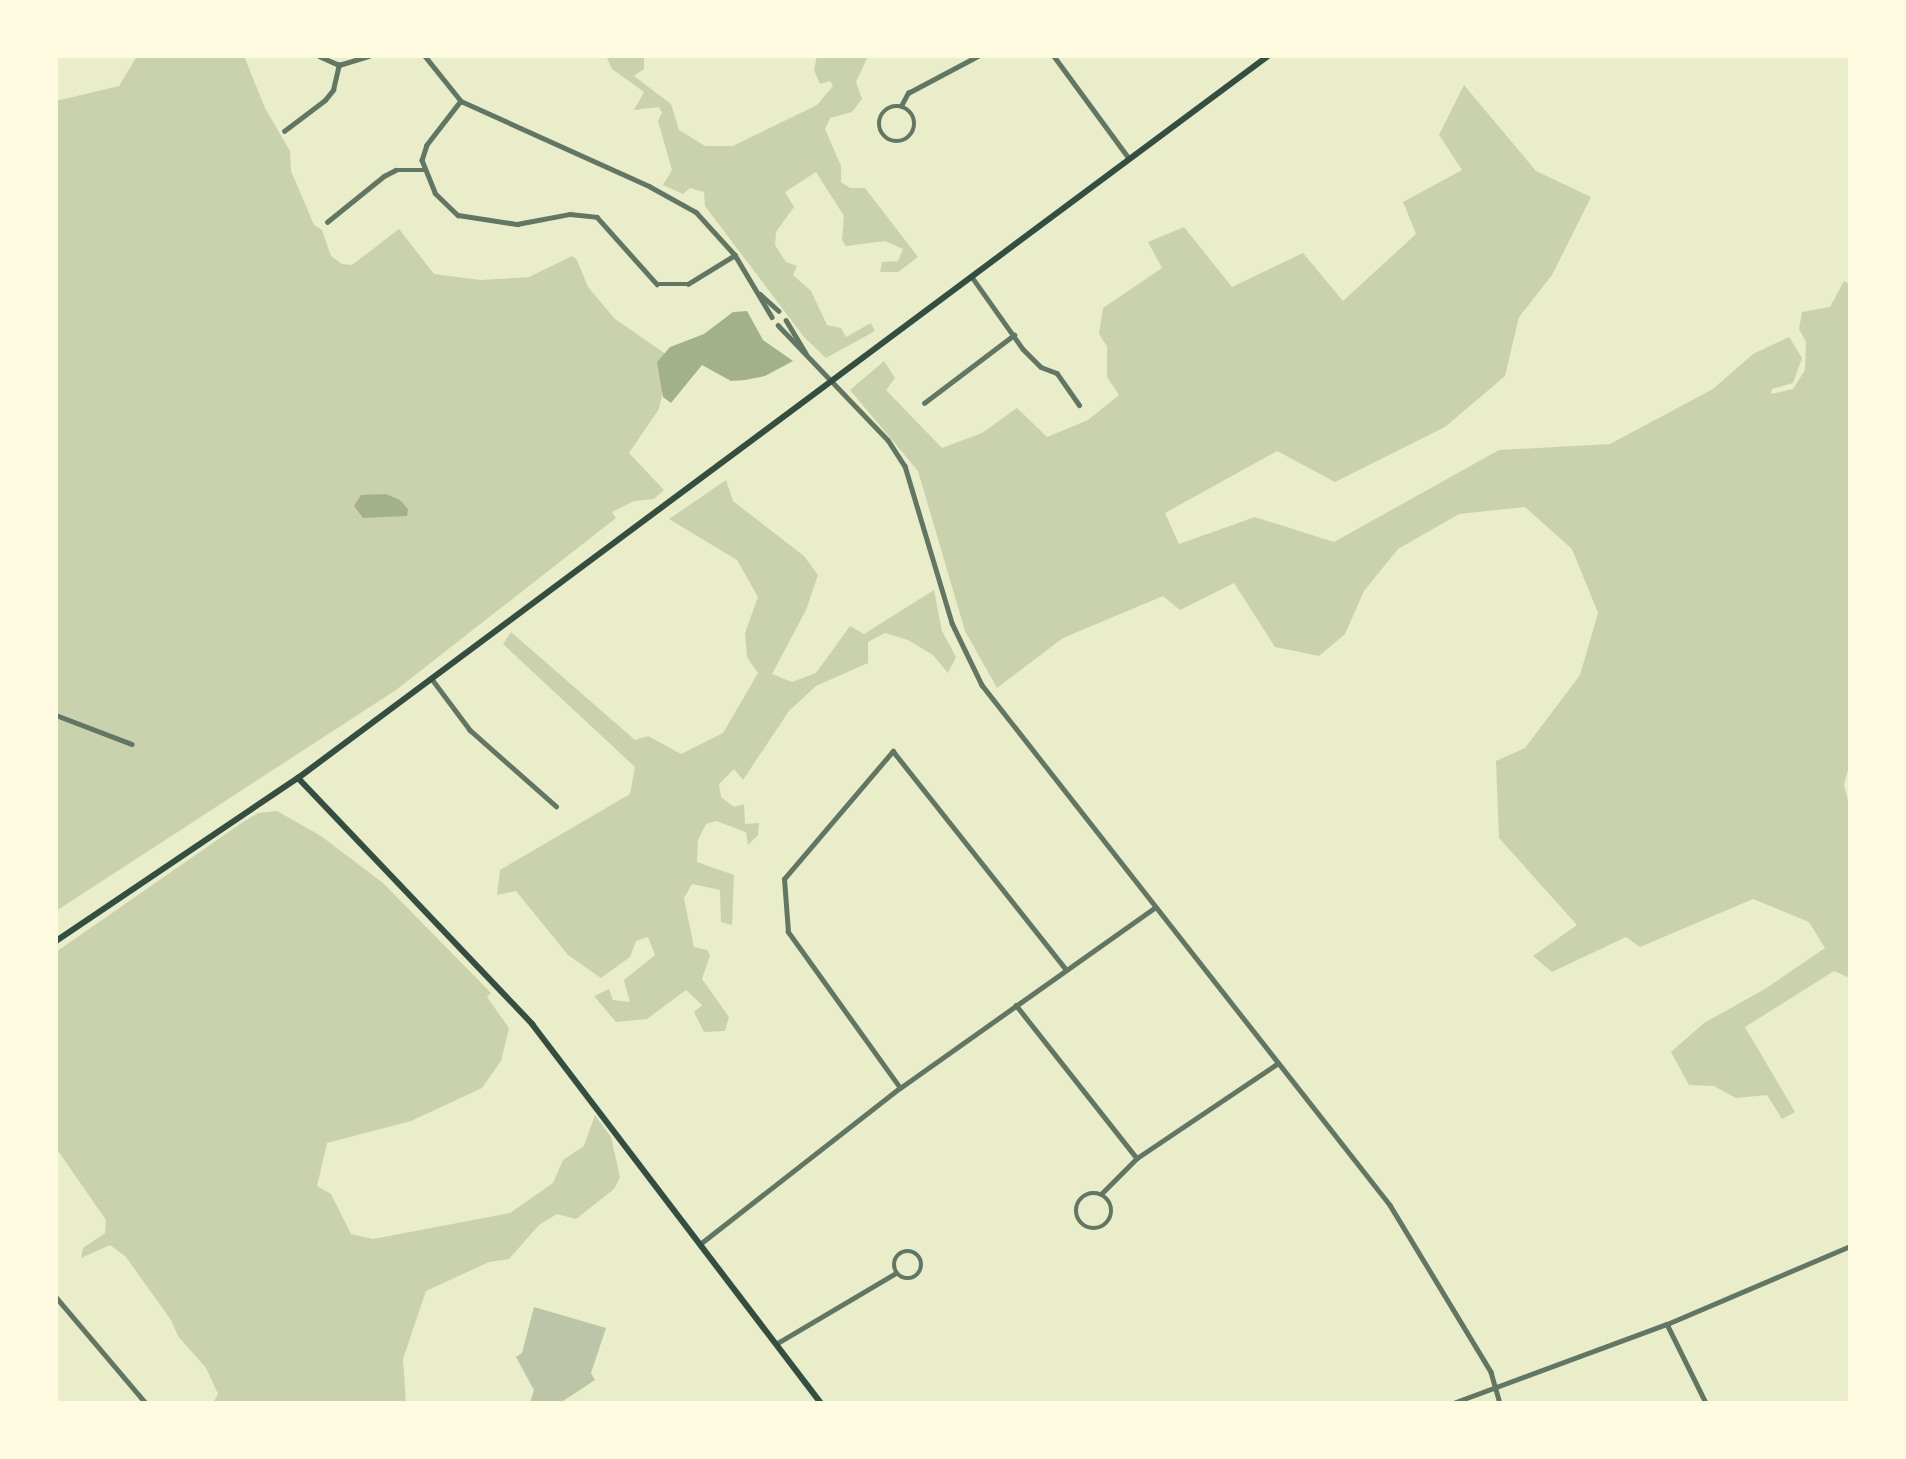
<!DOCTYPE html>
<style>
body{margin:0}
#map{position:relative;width:1906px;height:1459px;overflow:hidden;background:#e9edc9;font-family:"DM Sans",sans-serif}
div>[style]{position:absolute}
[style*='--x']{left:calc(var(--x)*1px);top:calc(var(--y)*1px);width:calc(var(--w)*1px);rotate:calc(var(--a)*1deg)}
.green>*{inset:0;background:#cad2ad}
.water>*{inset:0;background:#a3b18a}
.building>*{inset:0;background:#bcc5a7}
.minor>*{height:4.5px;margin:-2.25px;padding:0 2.25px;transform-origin:2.25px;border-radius:2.25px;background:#617663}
.minor>.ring{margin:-2.25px;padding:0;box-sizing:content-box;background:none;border:4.5px solid #617663;border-radius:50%}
.tertiary>*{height:5px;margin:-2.5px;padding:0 2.5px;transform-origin:2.5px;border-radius:2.5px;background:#617663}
.secondary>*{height:6px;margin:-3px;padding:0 3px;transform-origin:3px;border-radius:3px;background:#344e41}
span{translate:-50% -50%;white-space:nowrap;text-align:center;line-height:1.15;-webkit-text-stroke:5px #fefae0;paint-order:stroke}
.frame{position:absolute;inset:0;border:58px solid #fefae0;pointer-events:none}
</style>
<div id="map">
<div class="green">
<i style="clip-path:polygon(137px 56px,244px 56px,265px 108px,290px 151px,291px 171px,314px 225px,322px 230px,331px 256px,342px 264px,352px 265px,399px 229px,434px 274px,480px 280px,529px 277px,572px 256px,577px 260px,588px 287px,615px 319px,670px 357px,659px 409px,629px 453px,664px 490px,654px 499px,634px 501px,612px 512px,616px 518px,396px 690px,56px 911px,56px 101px,119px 86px)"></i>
<i style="clip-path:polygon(606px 56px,644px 56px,644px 69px,634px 76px,671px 104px,679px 130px,705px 146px,733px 146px,817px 105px,833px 86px,830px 81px,820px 84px,814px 70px,817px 56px,868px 56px,856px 82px,862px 99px,852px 112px,830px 118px,825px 129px,841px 166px,841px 182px,850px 188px,865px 188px,918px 257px,898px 272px,880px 272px,882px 262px,898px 261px,903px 249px,885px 241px,846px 246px,842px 240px,844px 216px,816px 172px,785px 192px,794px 207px,776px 232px,775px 245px,786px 262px,797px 266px,793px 275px,811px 291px,827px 325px,841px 328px,846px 337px,871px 323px,875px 331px,826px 358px,804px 337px,705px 206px,704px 192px,690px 188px,683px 194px,663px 185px,672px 170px,658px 121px,662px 113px,659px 107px,634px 110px,644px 92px,612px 69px)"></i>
<i style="clip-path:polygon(1464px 85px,1536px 171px,1591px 197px,1552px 275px,1519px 317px,1505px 376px,1445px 427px,1335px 482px,1277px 451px,1165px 513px,1179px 544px,1255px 517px,1334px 542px,1499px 450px,1610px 444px,1713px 389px,1753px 354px,1789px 337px,1802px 358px,1793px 383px,1772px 389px,1771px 394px,1793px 389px,1805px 370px,1806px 342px,1799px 329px,1802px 312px,1830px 307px,1844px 281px,1850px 285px,1850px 762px,1844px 785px,1850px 808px,1850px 978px,1834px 971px,1745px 1027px,1795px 1112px,1782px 1119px,1767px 1095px,1736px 1098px,1714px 1086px,1689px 1085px,1671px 1052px,1704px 1023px,1765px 989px,1825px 948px,1809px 922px,1753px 899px,1640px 947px,1626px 937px,1552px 972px,1533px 956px,1577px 925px,1499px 838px,1496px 761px,1525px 748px,1580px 675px,1598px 613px,1572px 549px,1525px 507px,1459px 514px,1398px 549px,1364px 591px,1345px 634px,1319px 656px,1275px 647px,1234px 583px,1180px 610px,1163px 596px,1063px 638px,997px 688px,965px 631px,918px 471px,850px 390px,884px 361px,895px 378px,886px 390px,942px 448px,982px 433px,1017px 408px,1047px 437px,1088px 420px,1119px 395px,1107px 377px,1107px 346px,1099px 334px,1103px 308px,1162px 268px,1148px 242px,1184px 227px,1232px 287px,1303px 253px,1343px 301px,1416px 234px,1403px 202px,1462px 170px,1439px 135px)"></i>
<i style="clip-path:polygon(726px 480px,733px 501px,804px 556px,818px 575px,806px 610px,772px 674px,792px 682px,816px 673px,850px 626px,864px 634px,934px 590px,942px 631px,956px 657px,948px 673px,933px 655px,908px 640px,885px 633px,868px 642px,868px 663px,816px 686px,789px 711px,743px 780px,734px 769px,719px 784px,721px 797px,734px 807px,744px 804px,745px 824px,759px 823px,758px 835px,748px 845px,746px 832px,716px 821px,706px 824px,698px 840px,697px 862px,734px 875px,732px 925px,721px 922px,720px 890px,692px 884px,684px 898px,694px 947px,707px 950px,710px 955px,702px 979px,729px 1017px,725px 1031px,704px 1032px,694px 1012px,702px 1005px,686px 990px,647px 1019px,616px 1022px,594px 996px,609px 989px,613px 1000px,630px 1002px,624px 980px,655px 955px,648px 937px,636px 941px,630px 957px,601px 978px,568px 955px,516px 891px,497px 895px,500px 870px,630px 794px,635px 767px,503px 644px,511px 632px,635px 740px,648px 736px,681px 754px,723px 733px,758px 673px,747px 657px,745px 633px,758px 597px,737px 560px,669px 519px)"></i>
<i style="clip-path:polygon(277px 811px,321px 836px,383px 883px,491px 993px,487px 997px,509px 1028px,501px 1061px,482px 1088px,411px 1121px,327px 1143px,317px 1186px,331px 1194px,351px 1234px,373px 1239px,510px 1213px,553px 1183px,563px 1160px,584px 1146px,595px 1115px,611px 1137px,620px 1177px,614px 1189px,576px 1219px,557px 1214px,539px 1225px,509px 1259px,489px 1262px,426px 1291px,403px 1359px,406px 1403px,213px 1403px,218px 1394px,206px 1368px,178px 1336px,171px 1320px,126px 1257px,110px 1245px,81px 1258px,83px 1248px,105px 1233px,106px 1220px,56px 1148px,56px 952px,243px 822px,258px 813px)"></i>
</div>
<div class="water">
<i style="clip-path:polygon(747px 311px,763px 340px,793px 361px,765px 376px,745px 380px,731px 381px,702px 365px,671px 403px,663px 397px,657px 362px,670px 347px,704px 334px,733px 312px)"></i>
<i style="clip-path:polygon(386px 494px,400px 500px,408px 509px,407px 516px,363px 518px,354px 506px,361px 495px)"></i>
</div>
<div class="building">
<i style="clip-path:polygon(534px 1307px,606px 1328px,591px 1373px,595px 1380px,560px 1403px,530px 1403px,534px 1390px,516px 1357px,522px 1353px)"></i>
</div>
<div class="minor">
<i style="--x:319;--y:56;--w:22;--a:24"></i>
<i style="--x:339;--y:65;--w:31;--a:-17"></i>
<i style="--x:425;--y:56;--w:58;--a:51.3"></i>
<i style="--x:461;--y:101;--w:206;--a:24.3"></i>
<i style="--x:649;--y:186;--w:54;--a:29"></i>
<i style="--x:696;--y:212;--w:58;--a:47.8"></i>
<i style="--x:735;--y:255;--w:72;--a:59.2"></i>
<i style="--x:1054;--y:56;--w:127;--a:53.7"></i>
<i style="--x:461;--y:101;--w:56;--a:127.7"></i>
<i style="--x:427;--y:145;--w:16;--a:108"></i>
<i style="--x:422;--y:160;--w:35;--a:68"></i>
<i style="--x:435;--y:193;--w:32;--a:44"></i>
<i style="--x:458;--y:215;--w:60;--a:8.7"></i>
<i style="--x:517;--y:224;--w:54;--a:-10.7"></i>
<i style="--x:570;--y:214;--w:27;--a:6"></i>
<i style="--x:597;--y:217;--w:90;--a:48.2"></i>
<i style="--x:657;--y:284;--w:31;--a:0"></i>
<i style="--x:688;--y:284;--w:55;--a:-31.7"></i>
<i class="ring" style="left:879px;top:106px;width:31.5px;height:31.5px"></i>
<i style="--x:901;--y:106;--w:15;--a:-62"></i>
<i style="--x:908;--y:93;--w:79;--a:-27.9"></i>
<i style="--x:284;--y:131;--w:51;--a:-37.1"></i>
<i style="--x:325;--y:100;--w:13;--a:-51"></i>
<i style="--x:333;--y:90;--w:26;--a:-77"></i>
<i style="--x:327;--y:222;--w:73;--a:-38.9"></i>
<i style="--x:384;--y:176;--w:13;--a:-27"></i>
<i style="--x:396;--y:170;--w:28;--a:0"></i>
<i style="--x:972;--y:277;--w:88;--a:54.7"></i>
<i style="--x:1023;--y:349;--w:25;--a:45"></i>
<i style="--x:1041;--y:367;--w:17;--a:21"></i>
<i style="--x:1057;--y:373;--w:39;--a:55"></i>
<i style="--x:760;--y:294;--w:25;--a:42"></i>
<i style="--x:786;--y:320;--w:39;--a:59"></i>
<i style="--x:778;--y:325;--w:159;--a:46.3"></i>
<i style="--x:888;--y:440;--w:31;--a:57"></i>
<i style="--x:905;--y:466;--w:164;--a:73.3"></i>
<i style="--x:952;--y:623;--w:69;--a:64.2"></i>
<i style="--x:982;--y:685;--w:661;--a:51.88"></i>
<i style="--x:1390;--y:1205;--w:195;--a:58.8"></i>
<i style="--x:1491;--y:1372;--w:32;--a:74"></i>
<i style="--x:924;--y:403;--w:113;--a:-37.1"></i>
<i style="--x:432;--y:679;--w:64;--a:53.3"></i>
<i style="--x:470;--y:730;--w:115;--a:41.5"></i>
<i style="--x:56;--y:715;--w:81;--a:20.9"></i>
<i style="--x:1016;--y:1005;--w:195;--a:51.7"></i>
<i style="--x:900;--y:1088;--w:192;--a:-125.7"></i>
<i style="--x:788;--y:932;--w:53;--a:-94.3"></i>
<i style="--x:784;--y:879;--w:168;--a:-49.6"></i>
<i style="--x:893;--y:751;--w:278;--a:51.6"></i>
<i class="ring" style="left:1076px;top:1193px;width:31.5px;height:31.5px"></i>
<i style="--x:1101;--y:1194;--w:51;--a:-45"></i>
<i style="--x:1137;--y:1158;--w:169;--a:-33.9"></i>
<i style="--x:700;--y:1244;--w:254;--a:-38"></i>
<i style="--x:900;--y:1088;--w:311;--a:-35.3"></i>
<i class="ring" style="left:894px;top:1251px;width:23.5px;height:23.5px"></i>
<i style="--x:56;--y:1297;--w:139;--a:49.7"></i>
<i style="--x:1667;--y:1324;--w:88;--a:63.7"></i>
<i style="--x:776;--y:1344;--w:139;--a:-30.6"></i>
</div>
<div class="tertiary">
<i style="--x:1453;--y:1403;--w:228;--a:-20.3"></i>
<i style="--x:1667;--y:1324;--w:199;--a:-23.1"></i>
</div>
<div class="secondary">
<i style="--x:298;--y:778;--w:340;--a:46.4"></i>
<i style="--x:532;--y:1024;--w:477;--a:52.7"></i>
<i style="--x:56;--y:941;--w:292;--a:-34"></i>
<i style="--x:298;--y:778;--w:1209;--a:-36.66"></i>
</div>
<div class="frame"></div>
</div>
